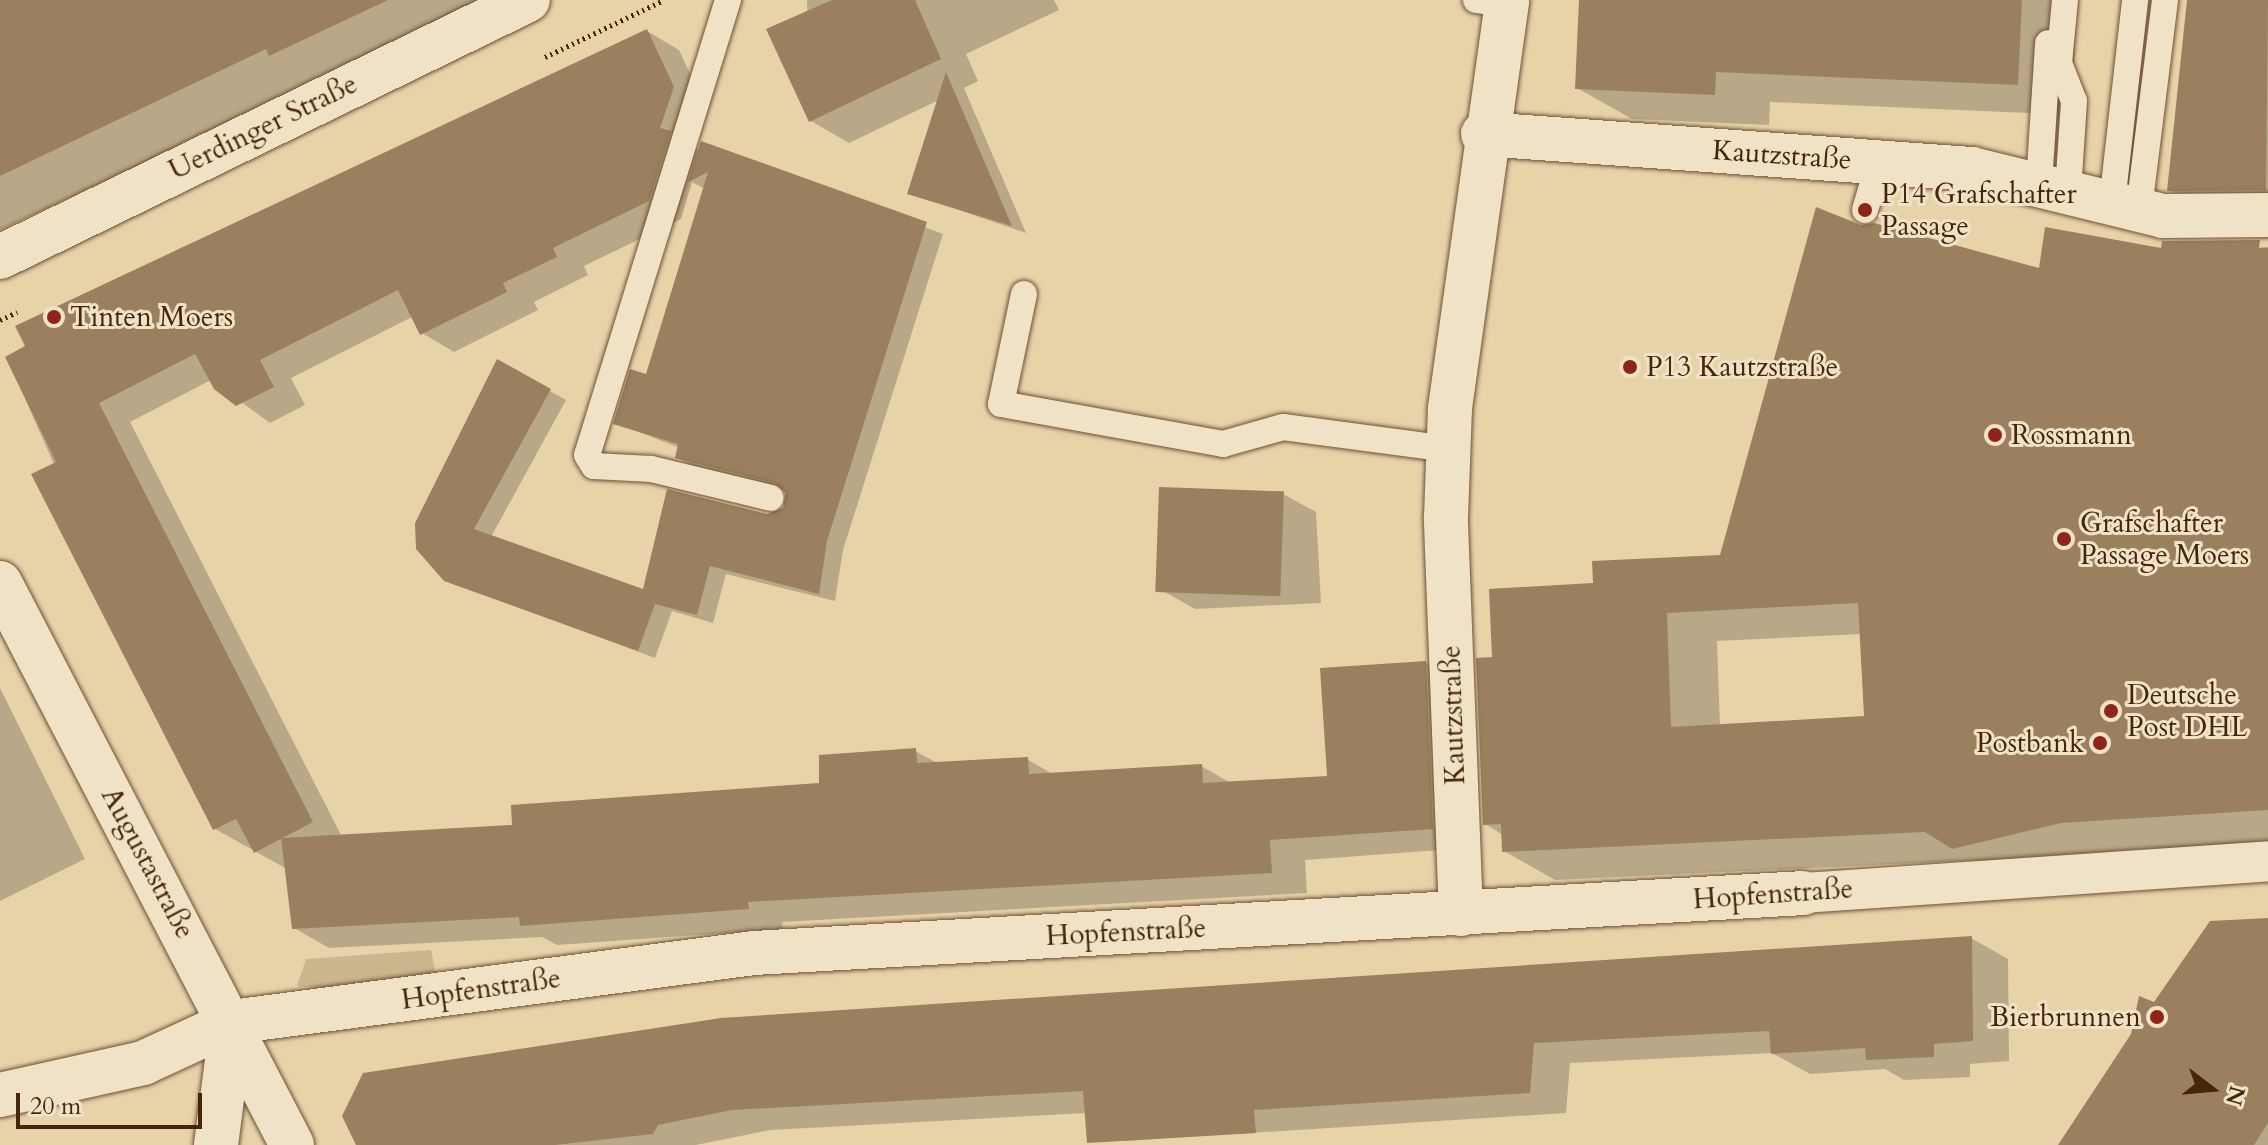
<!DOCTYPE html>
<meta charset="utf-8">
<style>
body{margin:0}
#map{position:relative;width:2268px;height:1145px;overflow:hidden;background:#e8d3a9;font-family:Cardo,serif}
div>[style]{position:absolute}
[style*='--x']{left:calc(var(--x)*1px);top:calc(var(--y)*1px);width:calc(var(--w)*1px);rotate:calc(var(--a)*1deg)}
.green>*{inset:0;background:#ccb68e}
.shadow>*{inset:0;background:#0003}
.building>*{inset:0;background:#9a805e;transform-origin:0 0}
.path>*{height:5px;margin-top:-2.5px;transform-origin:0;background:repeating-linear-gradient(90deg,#45260c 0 2px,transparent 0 6px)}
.roads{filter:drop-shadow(0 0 2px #6e5133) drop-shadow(0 0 2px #6e5133)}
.service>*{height:26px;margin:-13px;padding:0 13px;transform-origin:13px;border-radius:13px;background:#f0e2c7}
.pedestrian>*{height:40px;margin:-20px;padding:0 20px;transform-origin:20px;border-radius:20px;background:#f0e2c7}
.minor>*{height:44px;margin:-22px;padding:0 22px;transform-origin:22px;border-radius:22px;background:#f0e2c7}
.tertiary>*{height:44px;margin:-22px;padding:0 22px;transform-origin:22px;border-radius:22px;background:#f0e2c7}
.secondary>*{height:44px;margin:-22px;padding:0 22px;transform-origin:22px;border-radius:22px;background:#f0e2c7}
.dots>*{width:22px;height:22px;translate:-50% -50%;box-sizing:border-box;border:4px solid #f0e2c7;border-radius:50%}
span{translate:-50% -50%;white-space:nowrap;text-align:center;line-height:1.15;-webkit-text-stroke:6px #f0e2c7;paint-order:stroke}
.street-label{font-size:28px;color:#45260c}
.poi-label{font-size:28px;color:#45260c}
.left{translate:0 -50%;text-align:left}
.right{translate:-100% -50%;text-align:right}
.north{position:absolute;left:2172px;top:1049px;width:80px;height:80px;-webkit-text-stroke:6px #f0e2c7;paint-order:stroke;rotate:106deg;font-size:22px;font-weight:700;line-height:32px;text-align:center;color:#45260c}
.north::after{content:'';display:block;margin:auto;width:28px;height:36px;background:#45260c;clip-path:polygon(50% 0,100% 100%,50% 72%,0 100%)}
.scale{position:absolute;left:16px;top:1093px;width:186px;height:36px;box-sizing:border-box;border:4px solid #45260c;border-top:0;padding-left:10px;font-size:24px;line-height:28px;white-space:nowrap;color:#45260c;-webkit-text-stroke:6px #f0e2c7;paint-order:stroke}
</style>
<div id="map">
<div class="green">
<i style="clip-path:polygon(431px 950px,436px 976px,329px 989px,297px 986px,306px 959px)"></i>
</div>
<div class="shadow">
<i style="clip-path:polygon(0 0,494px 0,0 230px)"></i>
<i style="clip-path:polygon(807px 0,1054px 0,1059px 10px,966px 54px,978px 81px,964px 88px,1026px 233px,909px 193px,939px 100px,849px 143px,811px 121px)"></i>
<i style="clip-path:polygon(1581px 0,2077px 0,2072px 115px,1770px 102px,1769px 125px,1632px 119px,1577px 88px)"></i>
<i style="clip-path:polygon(2190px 0,2268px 0,2268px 209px,2203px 209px,2169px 190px)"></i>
<i style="clip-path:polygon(647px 31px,679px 50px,705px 106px,692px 146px,700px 151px,702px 143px,943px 234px,843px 550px,835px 601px,726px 574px,713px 623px,672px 611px,655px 658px,445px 580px,498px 362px,566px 400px,491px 537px,645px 591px,785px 510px,785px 489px,693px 467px,677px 457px,680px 448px,616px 423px,647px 376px,705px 189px,692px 182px,681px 219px,584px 266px,588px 275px,534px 302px,538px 310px,454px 352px,422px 333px,414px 316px,291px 378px,305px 405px,270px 423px,211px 380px,130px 422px,342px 837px,514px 826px,822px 785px,915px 751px,939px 764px,1027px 759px,1054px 775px,1201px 766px,1231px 783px,1329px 777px,1426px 663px,1461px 683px,1467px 848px,1305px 860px,1307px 893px,782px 922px,783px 929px,557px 945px,542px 937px,329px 948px,294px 928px,287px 869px,215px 829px,7px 358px)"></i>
<i style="clip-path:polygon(evenodd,1861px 228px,2041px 270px,2163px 251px,2268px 247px,2268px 842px,2113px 851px,2004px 877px,1976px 860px,1555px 880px,1504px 851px,1503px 835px,1485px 824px,1494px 659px,1595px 584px,1722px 557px,1861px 228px,1862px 634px,1866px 718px,1720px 726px,1717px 641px,1862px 634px)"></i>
<i style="clip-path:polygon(1283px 494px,1316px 512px,1321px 603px,1195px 609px,1163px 591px)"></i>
<i style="clip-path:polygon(0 688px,85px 859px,0 901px)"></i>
<i style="clip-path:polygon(2268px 919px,2268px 1145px,2092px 1145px,2155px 1004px)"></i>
<i style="clip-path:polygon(1971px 938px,2008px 959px,2009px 1061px,1970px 1064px,1970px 1077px,1904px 1080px,1885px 1069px,1810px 1074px,1772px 1053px,1570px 1063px,1566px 1113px,1124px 1141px,1087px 1113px,770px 1130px,696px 1145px,359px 1145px)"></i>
</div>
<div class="building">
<i style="clip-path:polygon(0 0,388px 0,269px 56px,266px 49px,0 176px)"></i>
<i style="clip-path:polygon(832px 0,915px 0,941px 59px,809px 122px,766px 29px)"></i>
<i style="clip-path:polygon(1579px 0,2022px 0,2018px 85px,1716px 72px,1715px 95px,1575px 89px)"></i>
<i style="clip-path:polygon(2187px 0,2268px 0,2266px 190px,2167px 191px)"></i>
<i style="clip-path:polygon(647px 29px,674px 87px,660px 128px,671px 131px,649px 201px,553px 248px,557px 257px,503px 283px,507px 292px,420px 335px,398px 290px,260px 360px,274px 387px,236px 406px,214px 389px,195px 354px,99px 403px,313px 822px,254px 853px,236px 819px,213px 830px,31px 474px,56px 462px,5px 357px,25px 346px,15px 326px)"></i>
<i style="clip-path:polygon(946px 72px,1012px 226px,907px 194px)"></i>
<i style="clip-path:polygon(701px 141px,927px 222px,827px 541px,819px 594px,710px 566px,697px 615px,655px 604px,638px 651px,444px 581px,416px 549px,415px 523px,497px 359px,551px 389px,474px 529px,643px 589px,667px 489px,767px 514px,783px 508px,786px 493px,775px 483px,675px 458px,678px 444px,613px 424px,630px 369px,646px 374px,708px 172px,688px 182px)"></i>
<i style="clip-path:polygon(evenodd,1816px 207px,1861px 225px,1874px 223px,2039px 268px,2045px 227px,2161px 248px,2162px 241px,2260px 240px,2259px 248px,2268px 248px,2268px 810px,2061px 823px,1952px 849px,1925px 832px,1502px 852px,1501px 824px,1483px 825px,1476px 658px,1492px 657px,1489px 589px,1593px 583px,1592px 561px,1720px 555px,1816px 207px,1858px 603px,1864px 716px,1671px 727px,1667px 613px,1858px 603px)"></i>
<i style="left:1159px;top:487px;width:125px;height:105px;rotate:2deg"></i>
<i style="clip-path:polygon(1426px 661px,1433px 829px,1270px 840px,1272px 873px,748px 902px,749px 909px,520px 926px,519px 917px,292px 929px,281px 838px,512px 825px,511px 805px,819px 783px,819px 755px,916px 748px,917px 763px,1028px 757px,1029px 774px,1202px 764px,1203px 783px,1327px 776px,1320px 668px)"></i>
<i style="clip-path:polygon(2268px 918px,2268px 1123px,2254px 1145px,2058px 1145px,2131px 1034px,2139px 996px,2154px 1002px,2210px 921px)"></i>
<i style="clip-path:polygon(1972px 936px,1973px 1041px,1934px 1044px,1934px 1057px,1866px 1060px,1865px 1048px,1771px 1054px,1769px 1031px,1534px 1043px,1530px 1093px,1254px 1110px,1256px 1133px,1087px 1143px,1083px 1091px,732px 1110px,658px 1125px,653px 1134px,555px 1145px,356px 1145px,342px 1116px,363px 1073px,721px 1018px)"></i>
</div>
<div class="path">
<i style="--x:545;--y:57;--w:132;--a:-25.6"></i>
<i style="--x:0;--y:320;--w:19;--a:-25"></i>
</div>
<div class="roads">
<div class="service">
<i style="--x:728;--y:0;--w:476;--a:107.2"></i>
<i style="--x:587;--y:455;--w:13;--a:58"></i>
<i style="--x:594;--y:466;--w:57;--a:3"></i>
<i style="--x:651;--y:469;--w:123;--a:13.6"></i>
<i style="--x:1476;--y:0;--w:30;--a:8"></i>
<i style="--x:2065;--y:0;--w:63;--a:95.4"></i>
<i style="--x:2059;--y:63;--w:41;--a:68.5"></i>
<i style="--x:2074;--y:101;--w:91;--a:93.8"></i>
<i style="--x:2039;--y:184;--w:141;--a:-86.3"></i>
<i style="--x:2112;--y:203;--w:204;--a:-83.5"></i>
<i style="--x:2139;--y:209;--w:211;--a:-82.9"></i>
<i style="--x:1865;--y:210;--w:50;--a:-73.7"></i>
<i style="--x:1024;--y:294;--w:112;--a:101.8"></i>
<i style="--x:1001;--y:404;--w:226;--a:10.2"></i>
<i style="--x:1223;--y:444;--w:62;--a:-15.8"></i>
<i style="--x:1283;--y:427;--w:166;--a:7.6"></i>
</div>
<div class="pedestrian">
<i style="--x:1803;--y:893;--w:466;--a:-3.9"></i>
</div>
<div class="minor">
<i style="--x:1483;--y:134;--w:490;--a:4.1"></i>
<i style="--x:1972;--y:169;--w:197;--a:13.8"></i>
<i style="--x:2163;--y:216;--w:105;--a:-0.5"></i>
<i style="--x:1461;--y:914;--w:397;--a:-92.2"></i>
<i style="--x:1446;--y:517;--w:109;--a:-87.9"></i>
<i style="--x:1450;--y:408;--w:412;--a:-82"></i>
<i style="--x:0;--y:1095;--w:147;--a:-12.6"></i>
<i style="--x:143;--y:1063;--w:98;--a:-24.7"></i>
<i style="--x:232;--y:1022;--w:527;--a:-7.53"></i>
<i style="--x:754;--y:953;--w:1051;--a:-3.27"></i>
<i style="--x:216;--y:1145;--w:124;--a:-82.6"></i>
</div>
<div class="tertiary">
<i style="--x:0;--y:583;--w:633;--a:62.54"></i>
</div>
<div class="secondary">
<i style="--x:0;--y:257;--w:587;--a:-25.95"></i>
</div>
</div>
<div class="dots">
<i style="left:1865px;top:210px;background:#8f2418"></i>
<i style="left:54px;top:317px;background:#8f2418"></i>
<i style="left:1630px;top:367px;background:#8f2418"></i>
<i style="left:1995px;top:435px;background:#8f2418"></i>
<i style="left:2064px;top:539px;background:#8f2418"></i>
<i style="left:2111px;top:711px;background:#8f2418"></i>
<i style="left:2100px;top:743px;background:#8f2418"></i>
<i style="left:2157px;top:1017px;background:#8f2418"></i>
</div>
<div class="street-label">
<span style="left:263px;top:127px;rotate:-26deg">Uerdinger Straße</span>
<span style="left:1782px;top:155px;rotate:4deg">Kautzstraße</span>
<span style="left:1453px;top:715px;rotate:-92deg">Kautzstraße</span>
<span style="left:148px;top:863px;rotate:62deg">Augustastraße</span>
<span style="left:1773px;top:894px;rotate:-4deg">Hopfenstraße</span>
<span style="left:1126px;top:932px;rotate:-3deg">Hopfenstraße</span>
<span style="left:481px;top:989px;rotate:-8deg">Hopfenstraße</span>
</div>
<div class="poi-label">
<span class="left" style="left:1881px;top:210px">P14 Grafschafter<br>Passage</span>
<span class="left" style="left:70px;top:317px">Tinten Moers</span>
<span class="left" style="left:1646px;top:367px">P13 Kautzstraße</span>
<span class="left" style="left:2011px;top:435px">Rossmann</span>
<span class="left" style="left:2080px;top:539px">Grafschafter<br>Passage Moers</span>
<span class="left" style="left:2127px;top:711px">Deutsche<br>Post DHL</span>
<span class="right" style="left:2084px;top:743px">Postbank</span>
<span class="right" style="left:2141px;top:1017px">Bierbrunnen</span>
</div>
<div class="north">N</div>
<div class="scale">20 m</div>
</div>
